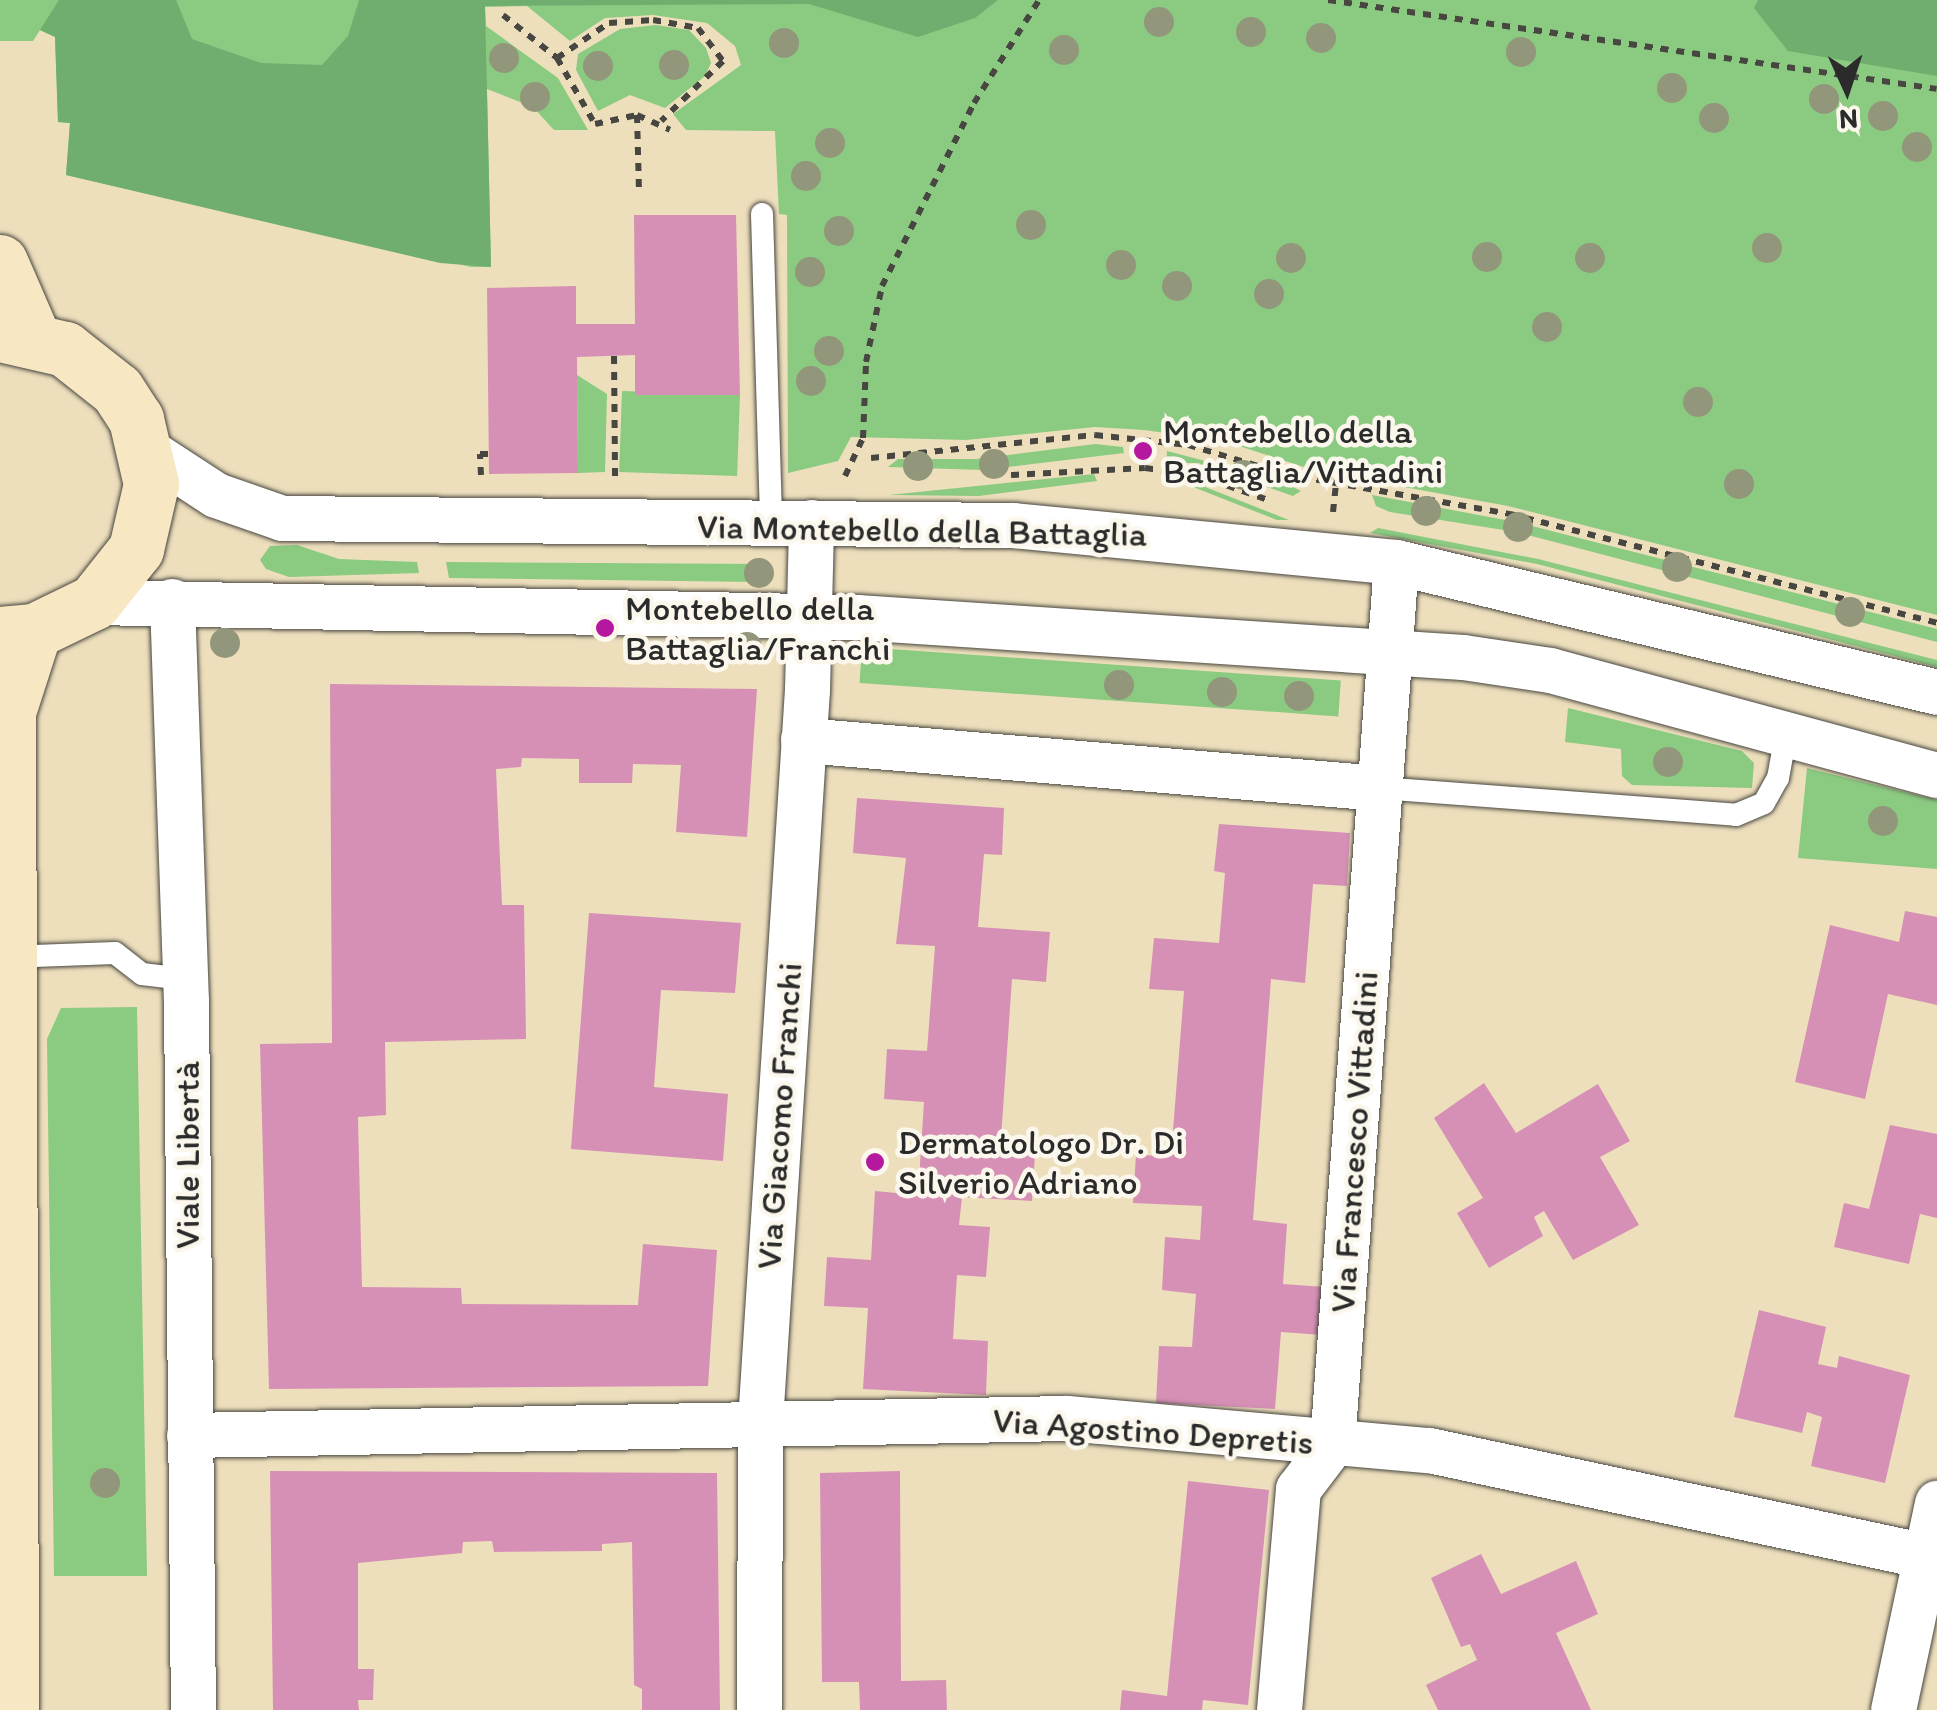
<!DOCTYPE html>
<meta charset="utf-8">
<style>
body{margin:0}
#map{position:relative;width:1937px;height:1710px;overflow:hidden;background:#eddfbc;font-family:Itim,sans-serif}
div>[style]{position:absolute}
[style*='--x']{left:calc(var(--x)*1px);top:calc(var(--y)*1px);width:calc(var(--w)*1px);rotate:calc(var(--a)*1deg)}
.green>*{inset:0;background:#8bca81;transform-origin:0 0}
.forest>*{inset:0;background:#70ae6f}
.building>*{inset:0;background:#d690b5}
.path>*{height:6px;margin-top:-3px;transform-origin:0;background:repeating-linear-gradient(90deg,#484641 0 8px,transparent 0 16px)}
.roads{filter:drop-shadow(0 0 2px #484641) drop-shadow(0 0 2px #484641)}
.lane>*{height:22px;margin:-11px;padding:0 11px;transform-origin:11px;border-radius:11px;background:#fff}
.street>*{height:45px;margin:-22.5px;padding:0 22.5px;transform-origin:22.5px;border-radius:22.5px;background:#fff}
.secondary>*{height:55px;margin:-27.5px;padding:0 27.5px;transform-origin:27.5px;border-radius:27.5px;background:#f7e8c3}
.trees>*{width:30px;height:30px;margin:-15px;border-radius:50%;background:#92967b}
.dots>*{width:28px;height:28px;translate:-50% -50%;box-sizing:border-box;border:5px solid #fbf7ec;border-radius:50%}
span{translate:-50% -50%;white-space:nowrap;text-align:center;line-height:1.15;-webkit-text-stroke:9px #fbf7ec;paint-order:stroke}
.poi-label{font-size:35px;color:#2b2b2b}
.left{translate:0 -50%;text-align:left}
.street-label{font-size:35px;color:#2b2b2b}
.north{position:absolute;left:1797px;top:40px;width:100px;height:100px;-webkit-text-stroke:8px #fbf7ec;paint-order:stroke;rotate:177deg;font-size:28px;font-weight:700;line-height:40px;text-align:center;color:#2b2b2b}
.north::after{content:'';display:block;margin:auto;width:35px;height:45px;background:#2b2b2b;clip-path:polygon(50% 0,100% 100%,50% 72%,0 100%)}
</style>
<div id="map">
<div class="green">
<i style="clip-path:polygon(0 0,1937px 0,1937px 615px,1508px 506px,1316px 471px,1224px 441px,1144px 430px,1095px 427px,966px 440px,851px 437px,838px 461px,788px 473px,787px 215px,779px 214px,775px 131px,686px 130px,673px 114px,741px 65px,735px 46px,707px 23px,653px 15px,605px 18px,570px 41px,527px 6px,485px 7px,486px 26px,558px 78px,588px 130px,554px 130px,533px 107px,487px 89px,491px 267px,471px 267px,66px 175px,70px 123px,58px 122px,55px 37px,40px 30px,33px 41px,0 41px)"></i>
<i style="clip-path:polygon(656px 25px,689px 30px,706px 48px,711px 63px,705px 76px,665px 108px,630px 95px,598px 111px,576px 70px,578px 54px,620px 29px)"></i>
<i style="clip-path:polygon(577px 375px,607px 394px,605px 472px,578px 473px)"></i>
<i style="left:622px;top:391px;width:118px;height:81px;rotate:2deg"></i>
<i style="clip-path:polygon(1095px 444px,1123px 447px,1124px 453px,983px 470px,888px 467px,898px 459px,976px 459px)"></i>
<i style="clip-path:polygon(1167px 451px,1278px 480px,1301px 491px,1293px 496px,1198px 463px,1166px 463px)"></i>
<i style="clip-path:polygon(1094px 474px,1097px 481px,979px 496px,889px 495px)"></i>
<i style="clip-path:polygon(1183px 483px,1195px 483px,1289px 520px,1277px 520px)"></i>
<i style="clip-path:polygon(1372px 495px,1516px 522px,1937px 629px,1937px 642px,1516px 532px,1390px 512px,1376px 506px)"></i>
<i style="clip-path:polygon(1378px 528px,1538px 559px,1937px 660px,1937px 667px,1537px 564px,1370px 533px)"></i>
<i style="clip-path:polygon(297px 545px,339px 559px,417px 562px,419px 573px,289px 577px,266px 569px,260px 560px,270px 546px)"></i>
<i style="clip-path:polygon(446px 562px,766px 564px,769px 576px,755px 582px,449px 578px)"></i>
<i style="left:862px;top:647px;width:480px;height:36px;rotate:4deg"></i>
<i style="clip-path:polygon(1568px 708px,1742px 751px,1754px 763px,1752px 788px,1632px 785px,1622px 776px,1621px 749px,1565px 742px)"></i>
<i style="clip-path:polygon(1807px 768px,1937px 800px,1937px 869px,1798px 858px)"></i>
<i style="clip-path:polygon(137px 1007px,147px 1576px,54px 1576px,47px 1039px,61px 1008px)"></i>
</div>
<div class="forest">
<i style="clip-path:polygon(59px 0,176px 0,192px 39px,261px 63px,322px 65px,348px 36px,359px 0,998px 0,975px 18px,918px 37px,809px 4px,485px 6px,491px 267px,440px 263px,66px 175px,70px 123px,58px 122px,55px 37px,40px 30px)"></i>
<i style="clip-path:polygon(1758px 0,1937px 0,1937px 76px,1788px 51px,1754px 8px)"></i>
</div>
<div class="building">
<i style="clip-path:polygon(634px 215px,736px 215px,740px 395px,635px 395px,635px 355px,577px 357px,578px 473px,489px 474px,487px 288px,576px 286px,576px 324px,635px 324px)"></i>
<i style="clip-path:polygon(330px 684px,757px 689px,747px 837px,676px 832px,681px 765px,633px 764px,632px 783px,579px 783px,579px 759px,522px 758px,521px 767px,496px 769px,502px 905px,524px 905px,526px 1039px,385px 1042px,386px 1115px,358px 1117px,362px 1287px,461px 1288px,462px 1304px,638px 1305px,643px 1244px,717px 1250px,708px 1386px,269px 1389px,260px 1044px,332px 1043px)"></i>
<i style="clip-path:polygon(857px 798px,1004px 808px,1002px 855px,984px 854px,978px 927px,1050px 932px,1046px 982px,1012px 979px,1000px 1153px,1035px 1155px,1032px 1201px,962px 1197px,959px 1225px,990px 1227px,986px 1277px,957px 1275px,953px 1339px,988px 1341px,986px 1395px,863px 1389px,868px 1308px,824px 1306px,827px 1257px,871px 1260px,875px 1191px,918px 1195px,924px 1102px,884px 1099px,887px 1049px,927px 1051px,935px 946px,896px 944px,906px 858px,853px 853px)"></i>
<i style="clip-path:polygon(1219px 824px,1350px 833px,1347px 886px,1313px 884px,1305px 983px,1271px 979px,1253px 1220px,1287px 1224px,1283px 1284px,1325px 1287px,1322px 1335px,1281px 1332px,1275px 1409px,1156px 1403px,1159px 1346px,1192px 1347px,1196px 1294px,1162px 1290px,1165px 1237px,1200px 1240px,1202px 1206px,1133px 1203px,1136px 1155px,1171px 1156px,1184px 991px,1149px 989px,1154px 938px,1219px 943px,1225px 873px,1214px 871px)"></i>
<i style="clip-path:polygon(1905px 911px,1937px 917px,1937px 1005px,1888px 994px,1865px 1099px,1795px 1082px,1830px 925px,1899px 942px)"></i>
<i style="clip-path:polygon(589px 913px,741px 923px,735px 993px,661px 990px,654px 1087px,728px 1094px,723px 1161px,571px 1149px)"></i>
<i style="clip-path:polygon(1484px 1083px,1516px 1133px,1598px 1084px,1630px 1141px,1600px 1157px,1639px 1225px,1573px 1260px,1544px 1211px,1534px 1217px,1543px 1236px,1489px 1268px,1457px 1213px,1483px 1198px,1434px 1118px)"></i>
<i style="clip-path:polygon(1890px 1125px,1937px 1134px,1937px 1218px,1920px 1214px,1909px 1264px,1834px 1247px,1844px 1203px,1869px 1209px)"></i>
<i style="clip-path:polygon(1759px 1310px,1826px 1327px,1818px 1364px,1837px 1368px,1839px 1356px,1910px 1375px,1885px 1483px,1811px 1466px,1822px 1417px,1807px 1412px,1802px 1433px,1734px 1417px)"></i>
<i style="clip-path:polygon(270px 1471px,717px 1473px,720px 1710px,642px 1710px,642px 1689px,634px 1685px,632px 1542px,602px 1544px,602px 1551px,494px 1552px,492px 1541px,463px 1542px,462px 1553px,358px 1563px,358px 1669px,374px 1669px,373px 1700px,358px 1700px,359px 1710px,273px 1710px)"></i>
<i style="clip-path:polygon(900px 1471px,901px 1681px,946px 1680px,947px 1710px,860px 1710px,859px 1682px,822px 1682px,820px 1473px)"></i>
<i style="clip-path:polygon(1188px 1481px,1269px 1490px,1248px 1705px,1203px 1700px,1202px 1710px,1120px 1710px,1122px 1690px,1167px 1696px)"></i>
<i style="clip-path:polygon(1481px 1554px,1501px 1594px,1576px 1561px,1598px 1614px,1556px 1633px,1591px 1710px,1438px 1710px,1426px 1685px,1477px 1660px,1470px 1644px,1461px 1647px,1431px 1578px)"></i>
</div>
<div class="path">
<i style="--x:1328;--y:0;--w:615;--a:8.31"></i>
<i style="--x:503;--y:15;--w:69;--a:38.5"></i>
<i style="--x:557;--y:58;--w:76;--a:60.1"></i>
<i style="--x:595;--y:124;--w:43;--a:-12.1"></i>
<i style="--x:637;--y:115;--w:36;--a:24"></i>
<i style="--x:557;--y:58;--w:63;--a:-33.9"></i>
<i style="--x:609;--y:23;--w:44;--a:-3.9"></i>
<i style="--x:653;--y:20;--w:46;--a:10.1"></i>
<i style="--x:698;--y:28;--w:41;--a:52.9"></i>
<i style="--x:723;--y:61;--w:86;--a:135.9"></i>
<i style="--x:637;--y:115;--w:74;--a:88.5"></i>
<i style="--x:614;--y:356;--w:122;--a:89.5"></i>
<i style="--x:871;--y:458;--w:225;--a:-5.9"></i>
<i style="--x:1095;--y:435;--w:94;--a:6.1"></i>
<i style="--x:1188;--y:445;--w:101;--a:16.6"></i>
<i style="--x:1285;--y:474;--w:229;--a:10.1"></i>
<i style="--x:1510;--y:514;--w:441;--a:14.3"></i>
<i style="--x:481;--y:475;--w:21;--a:-93"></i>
<i style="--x:480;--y:454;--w:9;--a:0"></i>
<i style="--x:1011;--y:475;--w:134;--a:-3"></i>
<i style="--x:1145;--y:468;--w:52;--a:7.7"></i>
<i style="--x:1197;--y:475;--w:75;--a:19.4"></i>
<i style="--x:845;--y:476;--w:42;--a:-64.7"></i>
<i style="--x:863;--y:438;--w:76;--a:-87.7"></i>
<i style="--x:866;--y:362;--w:78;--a:-78.1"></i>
<i style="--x:882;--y:286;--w:205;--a:-63.3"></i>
<i style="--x:974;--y:103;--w:122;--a:-57.7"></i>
<i style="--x:1333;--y:512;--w:28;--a:-84"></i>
</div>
<div class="roads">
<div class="lane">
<i style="--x:762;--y:214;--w:310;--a:88.3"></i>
<i style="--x:1380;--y:788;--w:357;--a:4.3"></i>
<i style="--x:1736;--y:815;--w:30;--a:-23"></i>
<i style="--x:1764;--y:803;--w:29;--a:-61"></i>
<i style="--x:1778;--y:778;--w:44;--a:-79.5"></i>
<i style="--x:7;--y:957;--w:108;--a:-2.1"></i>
<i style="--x:115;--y:953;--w:34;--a:38"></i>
<i style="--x:142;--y:974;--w:42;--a:6.8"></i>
</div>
<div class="street">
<i style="--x:147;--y:450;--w:82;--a:33.1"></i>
<i style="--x:216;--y:495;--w:70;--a:19.2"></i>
<i style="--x:282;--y:518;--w:731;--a:0.55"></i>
<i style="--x:1013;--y:525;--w:385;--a:5.5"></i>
<i style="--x:1396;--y:562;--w:556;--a:13.51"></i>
<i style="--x:172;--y:601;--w:399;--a:88"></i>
<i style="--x:186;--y:1000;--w:710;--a:89.44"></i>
<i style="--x:94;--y:602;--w:763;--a:1.13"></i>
<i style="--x:857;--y:617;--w:607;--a:3.78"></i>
<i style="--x:1463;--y:657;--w:88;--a:8.5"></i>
<i style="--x:1550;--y:670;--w:401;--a:15.2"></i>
<i style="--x:803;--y:740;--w:579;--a:4.76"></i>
<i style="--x:189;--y:1435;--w:878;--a:-1.11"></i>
<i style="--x:1067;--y:1418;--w:363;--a:5.1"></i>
<i style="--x:1429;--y:1450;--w:508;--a:12.04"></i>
<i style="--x:759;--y:1710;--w:288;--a:-89.8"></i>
<i style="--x:760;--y:1422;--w:734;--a:-86.33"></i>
<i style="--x:807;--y:690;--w:168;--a:-88.6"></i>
<i style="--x:1279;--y:1710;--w:222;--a:-85.1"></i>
<i style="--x:1298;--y:1489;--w:56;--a:-52.9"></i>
<i style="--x:1332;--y:1444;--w:884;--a:-85.85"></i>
<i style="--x:1893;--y:1710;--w:212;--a:-78"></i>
</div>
<div class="secondary">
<i style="--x:0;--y:262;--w:83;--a:66.5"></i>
<i style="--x:0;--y:334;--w:67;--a:13"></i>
<i style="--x:65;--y:349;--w:66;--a:38.3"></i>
<i style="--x:117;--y:390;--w:35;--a:57"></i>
<i style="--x:136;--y:419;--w:67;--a:77"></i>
<i style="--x:151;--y:484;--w:67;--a:103"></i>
<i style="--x:136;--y:549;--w:68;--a:128.4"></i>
<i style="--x:94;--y:602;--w:67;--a:154.2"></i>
<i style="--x:34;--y:631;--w:34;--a:175"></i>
<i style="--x:11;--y:1710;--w:998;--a:-90.17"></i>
<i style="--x:8;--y:712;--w:85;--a:-72.2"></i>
</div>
</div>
<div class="trees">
<i style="left:1159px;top:22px"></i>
<i style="left:1251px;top:32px"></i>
<i style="left:1321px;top:38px"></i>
<i style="left:784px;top:43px"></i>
<i style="left:1064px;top:50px"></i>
<i style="left:1521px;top:52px"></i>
<i style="left:504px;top:58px"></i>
<i style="left:674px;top:65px"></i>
<i style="left:598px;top:66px"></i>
<i style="left:1672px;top:88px"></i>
<i style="left:535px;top:97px"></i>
<i style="left:1824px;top:99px"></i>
<i style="left:1883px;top:116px"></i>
<i style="left:1714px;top:118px"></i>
<i style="left:830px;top:143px"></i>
<i style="left:1917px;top:147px"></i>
<i style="left:806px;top:176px"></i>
<i style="left:1031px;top:225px"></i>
<i style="left:839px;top:231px"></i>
<i style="left:1767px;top:248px"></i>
<i style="left:1487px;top:257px"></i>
<i style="left:1291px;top:258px"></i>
<i style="left:1590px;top:258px"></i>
<i style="left:1121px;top:265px"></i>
<i style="left:810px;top:272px"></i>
<i style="left:1177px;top:286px"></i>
<i style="left:1269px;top:294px"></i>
<i style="left:1547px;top:327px"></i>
<i style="left:829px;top:351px"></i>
<i style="left:811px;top:381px"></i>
<i style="left:1698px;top:402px"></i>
<i style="left:994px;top:464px"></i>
<i style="left:918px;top:466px"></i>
<i style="left:1243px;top:475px"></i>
<i style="left:1739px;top:484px"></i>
<i style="left:1426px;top:511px"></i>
<i style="left:1518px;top:527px"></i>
<i style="left:1677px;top:567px"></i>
<i style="left:759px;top:573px"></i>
<i style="left:1850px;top:612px"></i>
<i style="left:225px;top:643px"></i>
<i style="left:747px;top:647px"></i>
<i style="left:1119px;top:685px"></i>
<i style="left:1222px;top:692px"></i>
<i style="left:1299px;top:696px"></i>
<i style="left:1668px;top:762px"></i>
<i style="left:1883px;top:821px"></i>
<i style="left:105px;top:1483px"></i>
</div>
<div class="dots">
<i style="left:1143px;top:451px;background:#b5179e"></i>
<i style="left:605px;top:628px;background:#b5179e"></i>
<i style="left:875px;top:1162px;background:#b5179e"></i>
</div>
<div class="poi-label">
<span class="left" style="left:1163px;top:451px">Montebello della<br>Battaglia/Vittadini</span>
<span class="left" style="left:625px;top:628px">Montebello della<br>Battaglia/Franchi</span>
<span class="left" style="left:898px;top:1162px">Dermatologo Dr. Di<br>Silverio Adriano</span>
</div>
<div class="street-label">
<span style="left:922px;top:530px;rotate:1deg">Via Montebello della Battaglia</span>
<span style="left:779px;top:1116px;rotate:-86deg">Via Giacomo Franchi</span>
<span style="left:1354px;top:1142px;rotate:-86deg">Via Francesco Vittadini</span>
<span style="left:187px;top:1155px;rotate:-90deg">Viale Libertà</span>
<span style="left:1153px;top:1431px;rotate:4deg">Via Agostino Depretis</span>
</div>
<div class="north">N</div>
</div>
